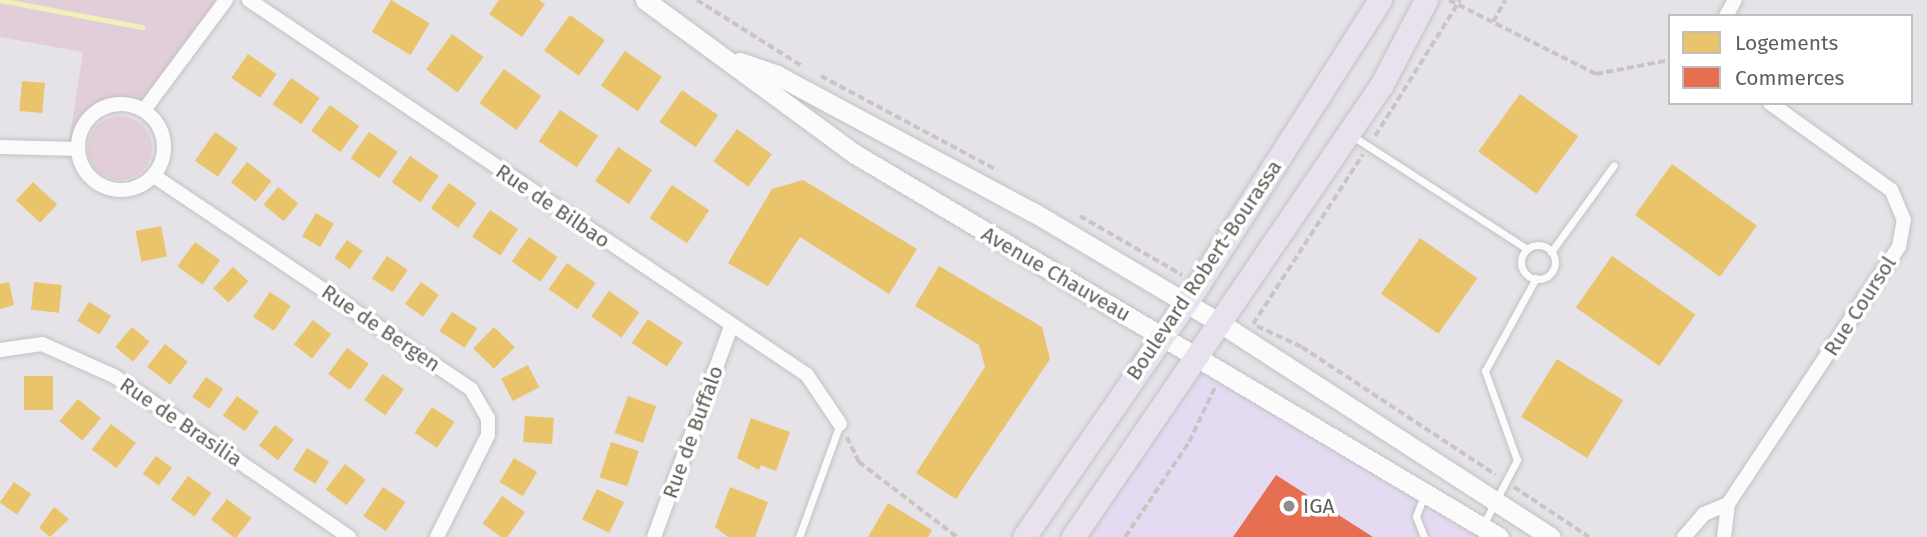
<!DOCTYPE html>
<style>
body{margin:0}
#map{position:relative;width:1927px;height:537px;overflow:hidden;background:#e5e2e8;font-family:"Fira Sans",sans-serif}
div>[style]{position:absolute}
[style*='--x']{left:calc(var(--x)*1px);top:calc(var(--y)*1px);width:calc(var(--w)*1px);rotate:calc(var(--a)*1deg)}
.commercial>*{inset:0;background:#e4dbf2}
.green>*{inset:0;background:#e2ced9}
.round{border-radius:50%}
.homes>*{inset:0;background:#e9c46a;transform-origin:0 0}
.shops>*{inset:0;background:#e76f51}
.stream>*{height:5px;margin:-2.5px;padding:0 2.5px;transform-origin:2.5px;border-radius:2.5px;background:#f0f0b8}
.path>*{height:3.5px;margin-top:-1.75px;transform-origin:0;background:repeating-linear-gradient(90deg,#c8c5c4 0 7px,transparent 0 10.5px)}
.roads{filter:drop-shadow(0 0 2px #c1c1c1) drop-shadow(0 0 2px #c1c1c1)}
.service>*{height:7px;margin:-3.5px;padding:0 3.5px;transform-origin:3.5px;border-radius:3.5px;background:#fbfbfc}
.service>.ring{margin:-3.5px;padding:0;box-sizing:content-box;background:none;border:7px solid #fbfbfc;border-radius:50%}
.minor>*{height:14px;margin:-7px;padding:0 7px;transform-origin:7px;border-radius:7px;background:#fbfbfc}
.minor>.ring{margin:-7px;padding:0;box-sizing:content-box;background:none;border:14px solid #fbfbfc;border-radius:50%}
.secondary>*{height:19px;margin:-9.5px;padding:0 9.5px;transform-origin:9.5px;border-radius:9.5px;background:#fbfbfc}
.trunk>*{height:23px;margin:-11.5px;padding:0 11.5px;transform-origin:11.5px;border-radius:11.5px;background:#e8e2ee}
.dots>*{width:19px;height:19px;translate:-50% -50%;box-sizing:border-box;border:4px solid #fff;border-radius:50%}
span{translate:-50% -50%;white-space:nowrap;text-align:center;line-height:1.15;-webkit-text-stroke:7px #fff;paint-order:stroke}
.street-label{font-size:21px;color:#5f6059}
.poi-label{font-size:21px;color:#5f6059}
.left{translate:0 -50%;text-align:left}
.legend{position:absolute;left:1668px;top:14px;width:245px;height:91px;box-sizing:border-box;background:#fff;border:2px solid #bfbfbd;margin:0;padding:9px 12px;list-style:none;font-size:21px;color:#5f6059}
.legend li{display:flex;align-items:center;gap:14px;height:35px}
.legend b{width:35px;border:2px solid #bfbfbd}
</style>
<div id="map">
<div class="commercial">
<i style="clip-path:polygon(1198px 355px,1499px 537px,1073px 537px)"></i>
</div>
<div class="green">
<i style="clip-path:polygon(0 0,226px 0,144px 110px,120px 104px,96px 111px,81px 129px,78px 149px,68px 148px,83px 52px,0 37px)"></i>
<i class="round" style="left:88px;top:116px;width:64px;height:64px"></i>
</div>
<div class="homes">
<i style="left:391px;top:0;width:45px;height:37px;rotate:31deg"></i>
<i style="clip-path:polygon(499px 0,539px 0,545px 4px,522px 37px,489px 14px)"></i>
<i style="left:570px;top:15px;width:43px;height:44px;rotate:36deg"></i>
<i style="left:452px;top:34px;width:39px;height:44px;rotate:36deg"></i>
<i style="left:625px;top:51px;width:45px;height:42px;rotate:35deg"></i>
<i style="left:248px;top:54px;width:35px;height:29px;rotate:35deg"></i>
<i style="left:504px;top:69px;width:46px;height:42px;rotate:36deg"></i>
<i style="left:291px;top:78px;width:35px;height:32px;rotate:35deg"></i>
<i style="left:22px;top:81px;width:23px;height:30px;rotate:5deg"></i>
<i style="left:682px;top:90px;width:44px;height:39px;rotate:35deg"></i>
<i style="left:1520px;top:94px;width:72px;height:71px;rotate:36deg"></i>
<i style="left:330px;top:105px;width:36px;height:32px;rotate:36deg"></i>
<i style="left:560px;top:110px;width:46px;height:38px;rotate:34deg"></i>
<i style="left:737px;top:129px;width:43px;height:40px;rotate:36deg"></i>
<i style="left:215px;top:132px;width:28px;height:35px;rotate:35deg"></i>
<i style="left:369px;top:132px;width:35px;height:32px;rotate:35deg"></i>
<i style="left:618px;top:147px;width:41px;height:41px;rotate:34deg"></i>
<i style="left:410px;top:156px;width:35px;height:32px;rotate:35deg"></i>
<i style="left:247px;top:162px;width:31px;height:26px;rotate:38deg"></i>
<i style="left:1672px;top:164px;width:105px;height:63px;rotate:36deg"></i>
<i style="clip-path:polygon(803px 180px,917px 249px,889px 294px,800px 237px,768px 286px,728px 263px,772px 189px)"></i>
<i style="left:33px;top:182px;width:33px;height:25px;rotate:43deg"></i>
<i style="left:449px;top:183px;width:34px;height:31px;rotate:36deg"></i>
<i style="left:672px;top:185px;width:45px;height:40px;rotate:34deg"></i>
<i style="left:278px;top:187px;width:26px;height:23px;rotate:39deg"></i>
<i style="left:490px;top:210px;width:34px;height:32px;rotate:34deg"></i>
<i style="left:316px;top:213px;width:21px;height:27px;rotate:31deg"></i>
<i style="left:161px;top:226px;width:31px;height:26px;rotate:79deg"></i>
<i style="left:529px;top:237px;width:35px;height:30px;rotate:35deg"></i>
<i style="left:1420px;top:238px;width:70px;height:68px;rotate:35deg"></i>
<i style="left:347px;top:240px;width:19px;height:22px;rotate:35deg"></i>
<i style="left:195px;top:242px;width:31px;height:30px;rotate:36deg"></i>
<i style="left:387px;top:256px;width:25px;height:27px;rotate:34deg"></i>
<i style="left:1612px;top:256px;width:102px;height:63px;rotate:35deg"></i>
<i style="left:567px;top:263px;width:35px;height:32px;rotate:35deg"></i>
<i style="clip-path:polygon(939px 266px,1042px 327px,1050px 359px,956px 499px,916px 473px,985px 367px,979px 345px,915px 306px)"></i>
<i style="left:233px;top:267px;width:21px;height:29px;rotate:43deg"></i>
<i style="clip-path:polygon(9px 282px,14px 305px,0 309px,0 284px)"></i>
<i style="left:34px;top:282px;width:28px;height:28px;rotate:6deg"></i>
<i style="left:421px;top:282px;width:22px;height:27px;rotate:36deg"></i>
<i style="left:609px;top:291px;width:37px;height:31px;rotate:35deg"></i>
<i style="left:270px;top:292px;width:25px;height:30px;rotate:34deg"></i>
<i style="left:89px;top:302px;width:26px;height:22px;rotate:32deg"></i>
<i style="left:452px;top:312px;width:30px;height:23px;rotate:33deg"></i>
<i style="left:648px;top:319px;width:42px;height:29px;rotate:34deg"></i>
<i style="left:313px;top:320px;width:23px;height:31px;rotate:38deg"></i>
<i style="left:132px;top:327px;width:23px;height:26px;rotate:40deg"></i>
<i style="left:494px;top:327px;width:29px;height:30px;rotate:44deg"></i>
<i style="left:165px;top:344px;width:29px;height:29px;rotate:38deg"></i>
<i style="left:347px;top:348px;width:27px;height:32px;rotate:36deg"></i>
<i style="left:1557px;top:359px;width:78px;height:68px;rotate:32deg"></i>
<i style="left:528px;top:365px;width:25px;height:30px;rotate:63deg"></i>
<i style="left:383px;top:374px;width:26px;height:32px;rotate:36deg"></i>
<i style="left:24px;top:376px;width:29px;height:34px"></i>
<i style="left:206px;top:377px;width:21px;height:24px;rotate:35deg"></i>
<i style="left:237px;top:396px;width:27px;height:24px;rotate:36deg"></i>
<i style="left:628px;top:396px;width:30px;height:39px;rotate:20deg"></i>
<i style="left:78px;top:399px;width:30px;height:29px;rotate:40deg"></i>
<i style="left:432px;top:407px;width:27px;height:31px;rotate:34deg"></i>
<i style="left:525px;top:416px;width:29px;height:26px;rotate:4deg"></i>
<i style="clip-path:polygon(751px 418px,790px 432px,776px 471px,761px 465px,759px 470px,737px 458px)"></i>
<i style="left:111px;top:424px;width:31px;height:32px;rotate:37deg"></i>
<i style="left:275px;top:425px;width:24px;height:26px;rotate:38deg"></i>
<i style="left:611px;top:442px;width:29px;height:37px;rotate:18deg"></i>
<i style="left:307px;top:448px;width:26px;height:26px;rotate:32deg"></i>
<i style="left:156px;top:456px;width:20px;height:22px;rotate:37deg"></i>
<i style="left:514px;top:458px;width:27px;height:28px;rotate:31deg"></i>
<i style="left:345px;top:464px;width:26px;height:32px;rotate:37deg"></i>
<i style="left:188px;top:476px;width:29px;height:29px;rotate:36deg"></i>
<i style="left:14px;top:482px;width:21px;height:25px;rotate:35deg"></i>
<i style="left:383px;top:487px;width:27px;height:35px;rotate:34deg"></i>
<i style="clip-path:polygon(730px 487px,768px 502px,755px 537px,728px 537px,715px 527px)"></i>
<i style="left:597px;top:489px;width:30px;height:34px;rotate:26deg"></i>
<i style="left:502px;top:496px;width:28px;height:34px;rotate:35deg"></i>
<i style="left:227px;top:499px;width:31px;height:26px;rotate:38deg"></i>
<i style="clip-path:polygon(888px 503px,932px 530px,928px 537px,868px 537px)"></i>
<i style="clip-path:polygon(54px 507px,69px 519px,50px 537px,39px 528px)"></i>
</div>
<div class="shops">
<i style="clip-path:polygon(1276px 475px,1373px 537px,1233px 537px)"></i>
</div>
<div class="stream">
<i style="--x:0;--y:0;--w:145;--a:10.8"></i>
</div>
<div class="path">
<i style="--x:697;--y:0;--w:124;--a:32.2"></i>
<i style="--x:1449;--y:0;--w:165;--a:26.7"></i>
<i style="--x:1596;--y:74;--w:75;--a:-10.7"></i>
<i style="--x:1493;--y:22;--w:25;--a:-61"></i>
<i style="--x:821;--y:76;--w:200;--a:28.1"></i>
<i style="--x:1375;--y:136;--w:160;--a:-58"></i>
<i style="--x:1080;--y:216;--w:118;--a:30"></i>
<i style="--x:1253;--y:324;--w:202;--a:-57.1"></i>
<i style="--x:1257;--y:326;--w:50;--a:25"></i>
<i style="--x:1302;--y:347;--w:232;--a:33.4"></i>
<i style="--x:847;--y:437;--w:28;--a:64"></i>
<i style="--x:859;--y:462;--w:123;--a:37.4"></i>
<i style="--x:1514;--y:487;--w:90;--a:33.7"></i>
<i style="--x:1125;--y:537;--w:115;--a:-56"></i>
<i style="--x:1189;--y:442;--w:61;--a:-64.7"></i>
</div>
<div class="roads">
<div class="service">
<i style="--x:1351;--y:135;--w:210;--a:32.9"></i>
<i class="ring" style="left:1521px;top:245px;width:27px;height:27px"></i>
<i style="--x:1551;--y:252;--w:107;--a:-54.1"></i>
<i style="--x:1482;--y:527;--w:76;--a:-62.4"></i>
<i style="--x:1517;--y:460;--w:95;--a:-109.8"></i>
<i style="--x:1485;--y:371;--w:106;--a:-61.3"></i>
<i style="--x:799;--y:537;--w:120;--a:-70.1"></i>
<i style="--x:1424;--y:537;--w:22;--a:-111"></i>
<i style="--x:1416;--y:516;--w:25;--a:-69"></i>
</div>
<div class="minor">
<i style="--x:249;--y:0;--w:672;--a:33.9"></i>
<i style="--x:807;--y:375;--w:59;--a:56"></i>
<i style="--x:1726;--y:16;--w:18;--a:-61"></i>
<i class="ring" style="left:78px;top:104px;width:72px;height:72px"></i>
<i style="--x:144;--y:110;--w:137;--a:-53.3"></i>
<i style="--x:0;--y:147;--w:78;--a:1.5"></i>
<i style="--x:154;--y:176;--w:382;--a:33.9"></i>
<i style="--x:471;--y:389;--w:34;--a:60"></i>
<i style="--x:488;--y:418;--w:17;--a:90"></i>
<i style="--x:488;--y:435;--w:114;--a:116.6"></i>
<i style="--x:0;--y:350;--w:42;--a:-8.1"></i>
<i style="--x:42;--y:344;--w:79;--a:24"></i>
<i style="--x:114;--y:376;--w:285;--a:34.4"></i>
<i style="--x:654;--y:537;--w:224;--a:-69.9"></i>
<i style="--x:1684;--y:537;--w:30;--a:-49"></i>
<i style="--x:1704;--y:514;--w:26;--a:-23"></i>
<i style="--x:1728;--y:504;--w:309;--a:-56.4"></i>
<i style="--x:1899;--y:247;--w:27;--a:-80"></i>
<i style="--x:1904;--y:220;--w:33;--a:-113"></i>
<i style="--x:1891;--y:190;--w:149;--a:-144.3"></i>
<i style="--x:1724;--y:537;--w:33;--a:-83"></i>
</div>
<div class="secondary">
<i style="--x:645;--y:0;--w:260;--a:36.3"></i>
<i style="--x:855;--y:154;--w:749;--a:30.74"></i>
<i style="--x:740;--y:62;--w:39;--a:19"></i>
<i style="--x:777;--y:75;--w:290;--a:28.2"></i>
<i style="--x:1033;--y:212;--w:217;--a:30.7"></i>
<i style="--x:1220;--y:323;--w:394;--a:32.9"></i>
</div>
<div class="trunk">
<i style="--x:1024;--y:537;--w:305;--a:-55.4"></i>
<i style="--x:1197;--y:286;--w:340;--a:-57.4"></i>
<i style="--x:1073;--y:537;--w:548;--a:-55.7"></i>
<i style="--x:1382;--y:84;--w:95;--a:-62.4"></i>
</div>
</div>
<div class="dots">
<i style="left:1289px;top:506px;background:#8e8e8b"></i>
</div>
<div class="street-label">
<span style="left:553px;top:206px;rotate:34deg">Rue de Bilbao</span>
<span style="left:1204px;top:270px;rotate:-56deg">Boulevard Robert-Bourassa</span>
<span style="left:1056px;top:274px;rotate:30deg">Avenue Chauveau</span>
<span style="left:1860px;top:306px;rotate:-57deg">Rue Coursol</span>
<span style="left:381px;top:328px;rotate:34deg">Rue de Bergen</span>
<span style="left:181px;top:422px;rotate:34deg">Rue de Brasilia</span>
<span style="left:693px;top:432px;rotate:-70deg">Rue de Buffalo</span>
</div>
<div class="poi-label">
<span class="left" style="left:1303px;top:506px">IGA</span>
</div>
<ul class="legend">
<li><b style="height:19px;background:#e9c46a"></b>Logements</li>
<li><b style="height:19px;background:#e76f51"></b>Commerces</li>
</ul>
</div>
